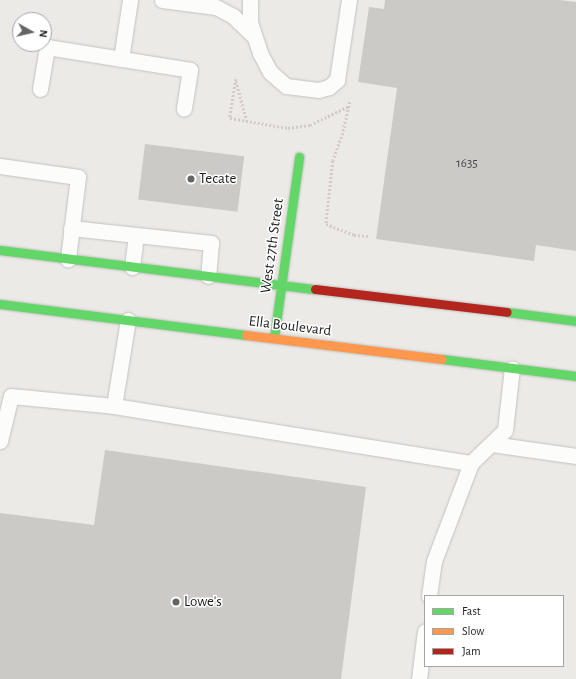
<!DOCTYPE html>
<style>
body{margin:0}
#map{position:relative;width:576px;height:679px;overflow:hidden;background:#ebeae6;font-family:"Alegreya Sans",sans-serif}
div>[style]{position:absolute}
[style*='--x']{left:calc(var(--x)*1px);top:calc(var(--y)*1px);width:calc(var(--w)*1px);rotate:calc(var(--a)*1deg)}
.building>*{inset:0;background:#cccac7;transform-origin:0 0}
.path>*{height:2.5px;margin-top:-1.25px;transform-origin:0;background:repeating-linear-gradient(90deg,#d4cac7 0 2px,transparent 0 4px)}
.roads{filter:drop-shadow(0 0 1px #c2c2c0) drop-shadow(0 0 1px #c2c2c0)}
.lane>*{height:15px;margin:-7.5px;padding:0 7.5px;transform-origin:7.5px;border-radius:7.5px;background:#fcfcfb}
.fast>*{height:9px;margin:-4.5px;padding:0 4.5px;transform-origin:4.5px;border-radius:4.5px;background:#63d668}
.slow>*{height:9px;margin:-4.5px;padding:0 4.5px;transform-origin:4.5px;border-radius:4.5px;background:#ff974d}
.jam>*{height:9px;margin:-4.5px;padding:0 4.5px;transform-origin:4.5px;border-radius:4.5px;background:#b3261e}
.dots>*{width:11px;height:11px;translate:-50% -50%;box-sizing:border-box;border:2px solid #fff;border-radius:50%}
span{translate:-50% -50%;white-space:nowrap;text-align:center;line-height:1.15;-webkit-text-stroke:3px #fff;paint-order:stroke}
.number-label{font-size:13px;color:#494848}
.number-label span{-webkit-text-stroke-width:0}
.poi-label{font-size:15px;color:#1d1d1d}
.left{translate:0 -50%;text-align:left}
.street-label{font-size:15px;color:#1d1d1d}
.legend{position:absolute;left:424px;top:595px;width:140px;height:72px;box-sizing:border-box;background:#fff;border:1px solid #a5a5a5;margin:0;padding:5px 7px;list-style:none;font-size:12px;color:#1d1d1d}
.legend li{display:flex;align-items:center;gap:8px;height:20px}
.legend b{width:20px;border:1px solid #a5a5a5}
.north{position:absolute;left:12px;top:12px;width:40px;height:40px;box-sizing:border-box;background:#fff;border:1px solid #a5a5a5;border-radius:50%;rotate:98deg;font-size:11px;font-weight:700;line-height:16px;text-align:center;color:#1d1d1d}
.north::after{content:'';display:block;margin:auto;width:14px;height:18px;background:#656563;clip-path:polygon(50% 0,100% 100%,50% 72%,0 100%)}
</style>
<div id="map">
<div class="building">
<i style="clip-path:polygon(385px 0,559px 0,576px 2px,576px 251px,536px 245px,534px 261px,376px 239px,397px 88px,358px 82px,369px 7px,384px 9px)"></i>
<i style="left:145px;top:144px;width:100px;height:56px;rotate:7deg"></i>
<i style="clip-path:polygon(105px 450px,366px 487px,341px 679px,0 679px,0 513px,94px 525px)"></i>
</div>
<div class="path">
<i style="--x:236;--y:79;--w:39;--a:99"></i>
<i style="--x:230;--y:118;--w:59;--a:9.8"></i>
<i style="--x:288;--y:128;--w:22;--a:-8"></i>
<i style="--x:310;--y:125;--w:43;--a:-26"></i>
<i style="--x:236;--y:81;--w:41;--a:74.6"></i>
<i style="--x:350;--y:102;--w:32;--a:103"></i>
<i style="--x:343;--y:133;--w:30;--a:110"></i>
<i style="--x:333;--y:161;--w:63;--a:96.3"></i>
<i style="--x:326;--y:224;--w:30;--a:21"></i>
<i style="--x:354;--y:235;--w:14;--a:4"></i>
</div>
<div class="roads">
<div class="lane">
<i style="--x:162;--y:0;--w:54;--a:7.4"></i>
<i style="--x:216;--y:7;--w:19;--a:28"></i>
<i style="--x:233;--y:16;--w:29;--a:44"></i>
<i style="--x:250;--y:0;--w:22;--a:90"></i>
<i style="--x:250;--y:22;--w:33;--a:72"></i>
<i style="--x:260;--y:53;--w:21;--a:62"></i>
<i style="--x:270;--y:72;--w:21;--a:41"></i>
<i style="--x:286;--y:86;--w:32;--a:7"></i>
<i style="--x:318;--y:90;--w:11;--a:-15"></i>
<i style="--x:329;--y:87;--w:11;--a:-41"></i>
<i style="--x:337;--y:80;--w:81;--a:-81.5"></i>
<i style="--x:121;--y:59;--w:60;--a:-81.3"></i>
<i style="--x:40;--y:89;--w:43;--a:-80.5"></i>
<i style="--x:47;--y:47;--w:145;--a:9.1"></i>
<i style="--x:190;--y:70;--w:39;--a:99"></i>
<i style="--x:0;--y:166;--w:79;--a:8"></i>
<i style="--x:78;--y:177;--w:83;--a:97"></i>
<i style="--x:71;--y:228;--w:141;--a:6.1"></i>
<i style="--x:211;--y:243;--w:33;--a:95"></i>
<i style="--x:132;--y:267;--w:32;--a:-83"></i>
<i style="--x:114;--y:406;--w:362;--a:9.1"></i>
<i style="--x:0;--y:441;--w:46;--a:-76.3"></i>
<i style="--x:11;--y:396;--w:103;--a:5.5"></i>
<i style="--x:114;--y:406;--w:87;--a:-80.8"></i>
<i style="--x:492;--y:444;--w:85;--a:8.1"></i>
<i style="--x:429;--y:596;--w:35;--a:-82"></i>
<i style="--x:434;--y:561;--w:105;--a:-69.3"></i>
<i style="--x:471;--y:463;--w:47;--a:-44.1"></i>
<i style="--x:505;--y:430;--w:62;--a:-83.6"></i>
<i style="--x:419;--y:679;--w:48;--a:-82.9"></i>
</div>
<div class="fast">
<i style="--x:0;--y:250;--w:317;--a:7.1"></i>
<i style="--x:0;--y:304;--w:248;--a:7.2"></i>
<i style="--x:507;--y:312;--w:70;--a:7.4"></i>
<i style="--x:274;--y:338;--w:183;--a:-82.1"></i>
<i style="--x:442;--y:359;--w:135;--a:7.2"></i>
</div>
<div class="slow">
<i style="--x:246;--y:335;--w:197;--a:7"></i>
</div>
<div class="jam">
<i style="--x:315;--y:289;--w:193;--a:6.8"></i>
</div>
</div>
<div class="dots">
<i style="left:191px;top:179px;background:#656563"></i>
<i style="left:176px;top:602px;background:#656563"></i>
</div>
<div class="number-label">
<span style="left:467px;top:164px">1635</span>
</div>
<div class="poi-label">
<span class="left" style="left:199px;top:179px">Tecate</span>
<span class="left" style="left:184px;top:602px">Lowe's</span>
</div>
<div class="street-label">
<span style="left:272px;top:246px;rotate:-82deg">West 27th Street</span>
<span style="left:290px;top:326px;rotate:7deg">Ella Boulevard</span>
</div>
<ul class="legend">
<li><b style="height:5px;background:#63d668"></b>Fast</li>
<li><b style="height:5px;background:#ff974d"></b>Slow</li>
<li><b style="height:5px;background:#b3261e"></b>Jam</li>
</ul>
<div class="north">N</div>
</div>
